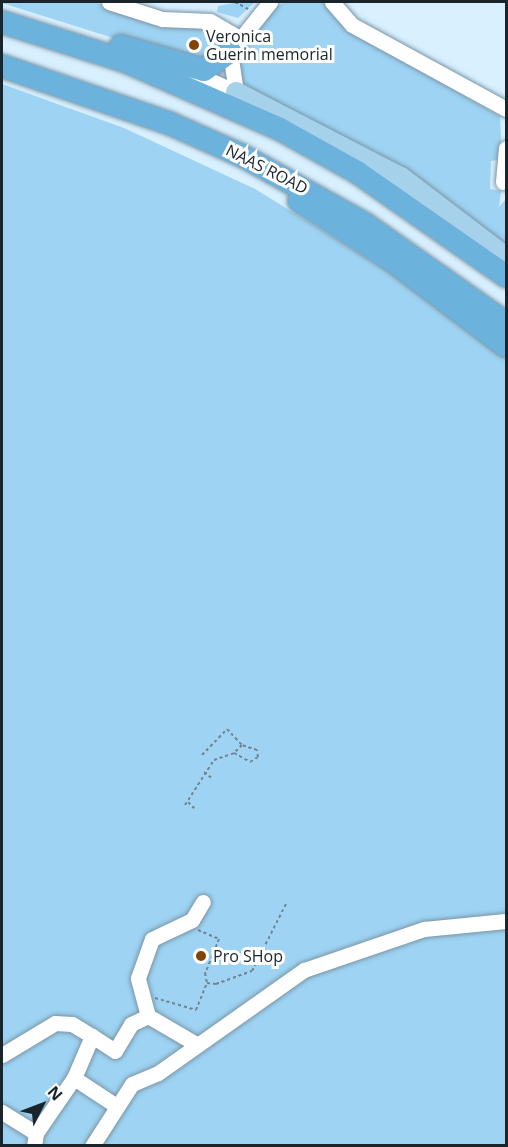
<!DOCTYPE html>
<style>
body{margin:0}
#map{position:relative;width:508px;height:1147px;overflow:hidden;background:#d8f0ff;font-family:"Open Sans",sans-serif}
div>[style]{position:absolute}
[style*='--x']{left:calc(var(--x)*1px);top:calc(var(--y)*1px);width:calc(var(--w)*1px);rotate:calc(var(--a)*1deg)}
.green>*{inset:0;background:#9ed3f3}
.path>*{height:2px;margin-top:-1px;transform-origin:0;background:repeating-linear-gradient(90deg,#73848f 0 3px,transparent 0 6px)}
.roads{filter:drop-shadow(0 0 2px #7a95a6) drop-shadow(0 0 2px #7a95a6)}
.minor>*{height:15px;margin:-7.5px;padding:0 7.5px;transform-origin:7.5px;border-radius:7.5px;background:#fff}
.major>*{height:20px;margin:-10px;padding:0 10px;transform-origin:10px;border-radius:10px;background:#a6d1ea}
.highway>*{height:22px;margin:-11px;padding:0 11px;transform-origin:11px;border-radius:11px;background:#6bb2dc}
.dots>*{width:16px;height:16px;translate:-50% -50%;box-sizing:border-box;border:3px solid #fff;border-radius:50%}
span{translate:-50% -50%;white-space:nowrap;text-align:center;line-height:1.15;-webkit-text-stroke:6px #fff;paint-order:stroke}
.poi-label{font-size:16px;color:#19242b}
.left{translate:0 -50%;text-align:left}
.street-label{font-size:16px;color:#19242b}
.frame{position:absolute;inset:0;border:3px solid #19242b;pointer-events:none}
.north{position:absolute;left:12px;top:1075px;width:60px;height:60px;-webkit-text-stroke:4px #fff;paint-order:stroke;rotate:48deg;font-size:16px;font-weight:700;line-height:24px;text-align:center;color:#19242b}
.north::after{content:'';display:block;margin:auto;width:21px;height:27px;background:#19242b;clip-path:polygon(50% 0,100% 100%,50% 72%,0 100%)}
</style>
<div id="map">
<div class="green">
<i style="clip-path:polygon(94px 2px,123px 11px,233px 34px,209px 58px,193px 63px,2px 3px)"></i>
<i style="clip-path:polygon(238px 2px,255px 2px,238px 18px,217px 12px,218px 6px)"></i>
<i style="clip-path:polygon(285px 2px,328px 2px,426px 74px,500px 116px,502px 159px,491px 161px,490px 189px,501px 191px,499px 207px,506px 199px,506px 251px,244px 92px,235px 75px,245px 40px,270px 10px)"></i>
<i style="clip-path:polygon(2px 84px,124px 128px,255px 189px,401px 279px,506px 358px,506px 1145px,2px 1145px)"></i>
</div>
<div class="path">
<i style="--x:235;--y:2;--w:15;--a:28"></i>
<i style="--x:202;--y:755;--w:36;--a:-46"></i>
<i style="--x:227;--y:729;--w:22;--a:47"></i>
<i style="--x:204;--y:772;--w:11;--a:38"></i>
<i style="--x:188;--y:802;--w:11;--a:45"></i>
<i style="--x:185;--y:805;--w:54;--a:-57.2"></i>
<i style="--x:214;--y:760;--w:21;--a:-19"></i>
<i style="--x:234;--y:753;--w:18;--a:29"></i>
<i style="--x:250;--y:762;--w:9;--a:-32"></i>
<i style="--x:258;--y:757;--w:7;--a:-98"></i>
<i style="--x:257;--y:750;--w:16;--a:-162"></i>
<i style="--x:242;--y:745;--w:11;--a:135"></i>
<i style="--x:198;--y:930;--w:23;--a:23"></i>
<i style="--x:219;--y:939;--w:37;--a:112"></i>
<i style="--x:205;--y:973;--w:10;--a:79"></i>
<i style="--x:207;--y:983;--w:9;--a:6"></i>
<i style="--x:216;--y:984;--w:38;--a:-20"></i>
<i style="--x:252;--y:971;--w:75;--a:-63.1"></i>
<i style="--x:155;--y:998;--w:43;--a:16.3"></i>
<i style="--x:196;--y:1010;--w:29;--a:-68"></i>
</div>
<div class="roads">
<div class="minor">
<i style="--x:109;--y:2;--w:56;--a:17.8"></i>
<i style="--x:162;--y:19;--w:48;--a:2.4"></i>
<i style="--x:210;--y:21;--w:32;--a:30"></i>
<i style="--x:332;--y:2;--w:30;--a:49"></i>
<i style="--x:352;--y:25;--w:175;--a:28.6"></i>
<i style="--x:192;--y:72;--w:48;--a:24.4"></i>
<i style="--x:236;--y:92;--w:40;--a:-98.5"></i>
<i style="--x:230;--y:52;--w:64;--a:-51.3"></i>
<i style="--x:503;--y:182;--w:34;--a:-85"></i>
<i style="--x:196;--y:1044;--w:56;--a:-149.7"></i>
<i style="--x:148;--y:1016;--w:39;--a:-105"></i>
<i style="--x:138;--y:978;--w:41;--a:-70.3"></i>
<i style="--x:152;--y:939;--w:44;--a:-25.4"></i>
<i style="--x:192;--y:920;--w:21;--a:-59"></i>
<i style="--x:2;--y:1055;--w:62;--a:-31.1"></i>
<i style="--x:55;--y:1023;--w:17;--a:3"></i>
<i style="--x:72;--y:1024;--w:23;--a:31"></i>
<i style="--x:74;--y:1078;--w:49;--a:33.4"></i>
<i style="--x:2;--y:1112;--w:40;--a:32"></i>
<i style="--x:34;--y:1146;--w:13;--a:-81"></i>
<i style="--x:36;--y:1133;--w:67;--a:-55.4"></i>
<i style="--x:74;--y:1078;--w:46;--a:-66.8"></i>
<i style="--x:92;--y:1036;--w:27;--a:33"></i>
<i style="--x:115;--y:1051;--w:31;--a:-59"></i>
<i style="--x:131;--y:1024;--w:19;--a:-25"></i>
<i style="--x:92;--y:1146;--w:74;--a:-57.2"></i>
<i style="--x:132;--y:1084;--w:28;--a:-23"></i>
<i style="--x:158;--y:1073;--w:179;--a:-35.2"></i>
<i style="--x:304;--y:970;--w:127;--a:-18.9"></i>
<i style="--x:424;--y:929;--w:82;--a:-5.6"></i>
</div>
<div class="major">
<i style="--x:236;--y:92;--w:186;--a:27.3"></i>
<i style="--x:401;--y:177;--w:132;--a:37.3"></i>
</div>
<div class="highway">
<i style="--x:2;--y:22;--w:129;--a:17.6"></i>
<i style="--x:125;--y:61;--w:169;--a:23.7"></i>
<i style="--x:280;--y:129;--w:88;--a:29.2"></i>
<i style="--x:357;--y:172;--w:182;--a:34.9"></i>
<i style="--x:121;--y:46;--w:86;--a:16.1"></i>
<i style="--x:204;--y:70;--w:32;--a:-35"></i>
<i style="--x:2;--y:66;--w:179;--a:18.9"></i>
<i style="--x:171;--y:124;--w:79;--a:24"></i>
<i style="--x:243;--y:156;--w:140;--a:29.1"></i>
<i style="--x:365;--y:224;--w:172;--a:35.1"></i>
<i style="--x:299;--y:201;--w:112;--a:32.6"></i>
<i style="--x:393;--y:261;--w:141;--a:37"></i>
</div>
</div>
<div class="dots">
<i style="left:194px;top:45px;background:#824305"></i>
<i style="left:201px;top:956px;background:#824305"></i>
</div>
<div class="poi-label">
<span class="left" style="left:206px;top:45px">Veronica<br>Guerin memorial</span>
<span class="left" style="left:213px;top:956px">Pro SHop</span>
</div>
<div class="street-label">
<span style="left:267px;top:169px;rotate:27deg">NAAS ROAD</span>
</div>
<div class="frame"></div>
<div class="north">N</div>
</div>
